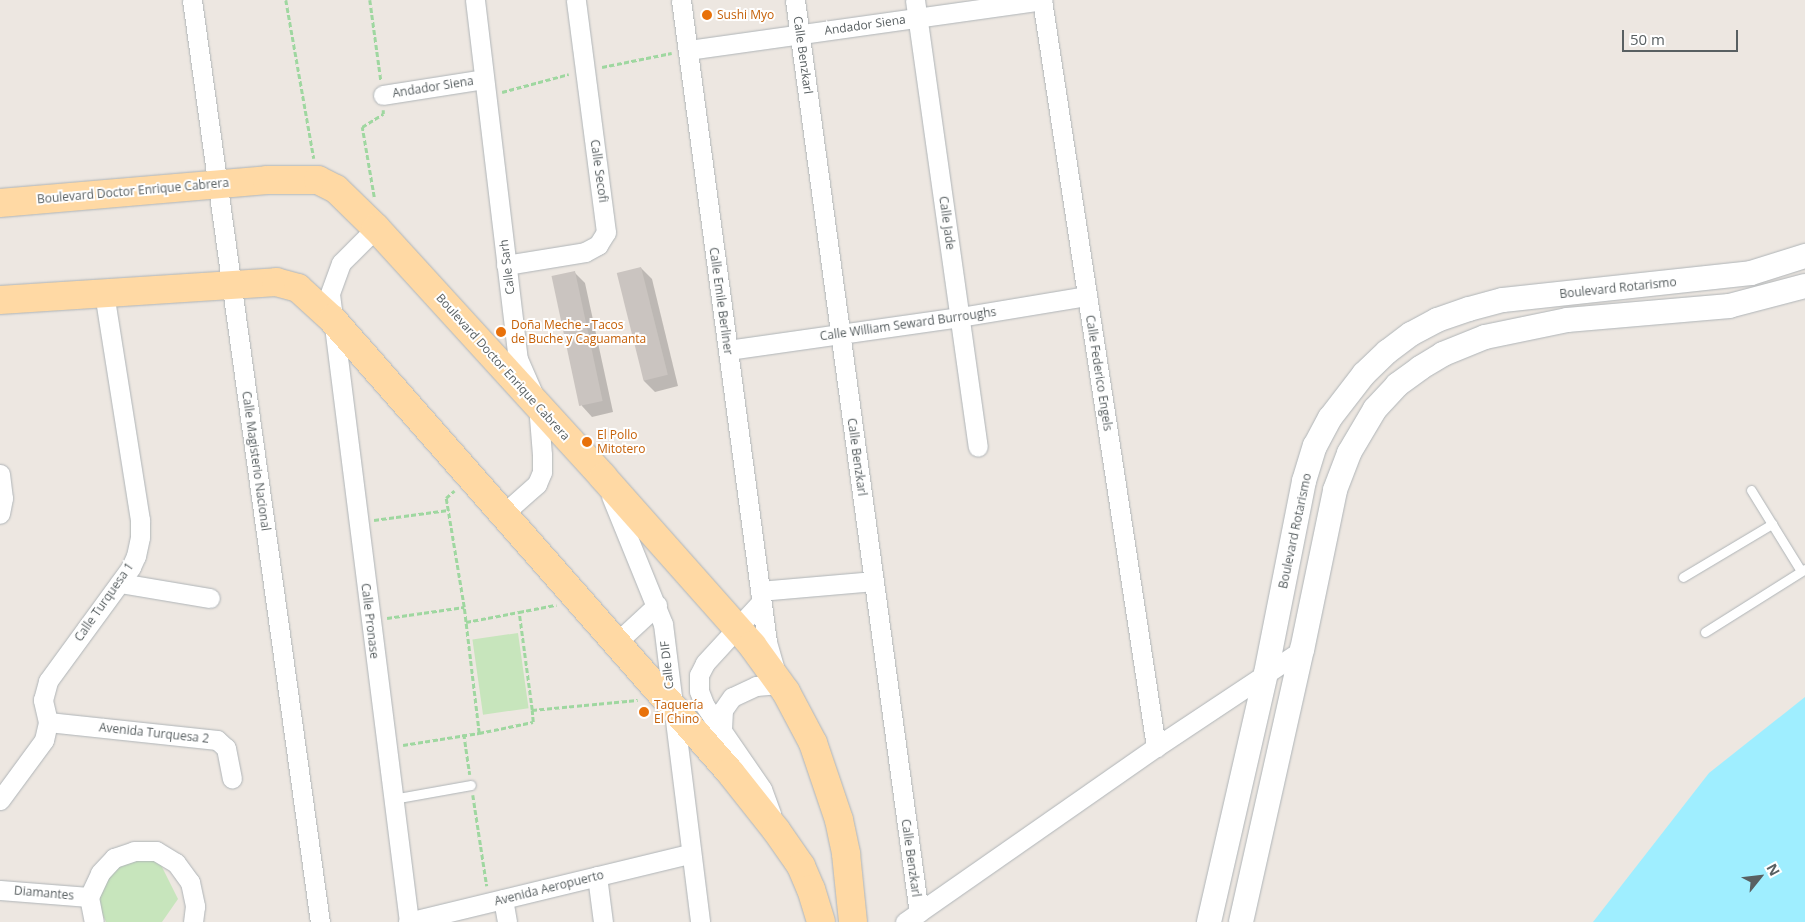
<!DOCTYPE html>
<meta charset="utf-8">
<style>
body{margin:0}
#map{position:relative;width:1805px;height:922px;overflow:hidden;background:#ede7e1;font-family:"Open Sans",sans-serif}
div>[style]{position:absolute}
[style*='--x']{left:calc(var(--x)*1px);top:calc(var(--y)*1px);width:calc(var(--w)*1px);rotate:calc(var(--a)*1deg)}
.green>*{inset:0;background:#c7e5bc;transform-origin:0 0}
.water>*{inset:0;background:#9feeff}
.shadow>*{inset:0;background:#0003}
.building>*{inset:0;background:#cac4c0;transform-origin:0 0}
.path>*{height:2.5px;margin-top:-1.25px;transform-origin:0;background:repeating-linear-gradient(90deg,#9fd7a0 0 5px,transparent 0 7.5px)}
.roads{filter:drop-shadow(0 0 1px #afb4b7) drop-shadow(0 0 1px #afb4b7)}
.service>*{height:9px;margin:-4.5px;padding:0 4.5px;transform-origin:4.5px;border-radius:4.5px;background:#fff}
.minor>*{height:19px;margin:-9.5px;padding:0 9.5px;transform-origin:9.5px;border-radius:9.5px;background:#fff}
.tertiary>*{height:24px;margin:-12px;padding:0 12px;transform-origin:12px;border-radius:12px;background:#fff}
.primary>*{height:28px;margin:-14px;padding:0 14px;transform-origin:14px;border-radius:14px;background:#ffd9a4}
.dots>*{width:14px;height:14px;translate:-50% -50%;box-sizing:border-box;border:2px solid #fff;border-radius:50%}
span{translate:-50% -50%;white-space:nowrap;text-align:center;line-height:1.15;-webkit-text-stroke:4px #fff;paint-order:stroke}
.food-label{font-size:12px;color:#c56008}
.left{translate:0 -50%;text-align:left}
.street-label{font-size:12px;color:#596062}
.north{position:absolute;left:1735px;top:852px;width:50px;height:50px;-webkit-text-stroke:4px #fff;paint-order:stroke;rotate:61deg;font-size:14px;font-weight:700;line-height:20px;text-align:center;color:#596062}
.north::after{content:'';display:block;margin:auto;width:18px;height:22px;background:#596062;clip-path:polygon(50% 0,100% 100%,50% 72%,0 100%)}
.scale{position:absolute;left:1622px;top:30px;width:116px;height:22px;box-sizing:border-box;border:2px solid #596062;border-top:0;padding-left:6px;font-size:15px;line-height:18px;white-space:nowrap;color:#596062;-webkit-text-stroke:4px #fff;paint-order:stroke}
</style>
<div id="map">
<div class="green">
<i style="left:518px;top:633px;width:76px;height:46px;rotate:82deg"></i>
<i style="clip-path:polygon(116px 853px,157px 857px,178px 899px,162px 922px,106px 922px,90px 889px)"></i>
</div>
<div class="water">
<i style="clip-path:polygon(1805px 697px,1805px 922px,1593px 922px,1709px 773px)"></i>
</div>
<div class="shadow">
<i style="clip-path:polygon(641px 268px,652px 279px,678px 386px,655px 392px,644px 381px)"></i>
<i style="clip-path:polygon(574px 272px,585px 283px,613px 412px,592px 417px,582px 406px)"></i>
</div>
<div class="building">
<i style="left:641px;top:267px;width:111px;height:25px;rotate:76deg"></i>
<i style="left:575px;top:271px;width:133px;height:24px;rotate:78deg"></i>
</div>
<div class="path">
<i style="--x:286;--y:0;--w:161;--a:80"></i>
<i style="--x:370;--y:0;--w:81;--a:82.2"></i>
<i style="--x:602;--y:67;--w:71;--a:-11.3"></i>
<i style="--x:502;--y:92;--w:69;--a:-15"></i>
<i style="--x:374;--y:197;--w:71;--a:-99.7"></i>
<i style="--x:362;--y:127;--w:25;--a:-32"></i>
<i style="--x:383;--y:114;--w:4;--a:-90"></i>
<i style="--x:374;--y:520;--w:75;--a:-7.7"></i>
<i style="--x:387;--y:618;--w:78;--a:-8.1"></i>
<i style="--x:466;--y:622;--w:54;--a:-10.7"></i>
<i style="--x:532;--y:710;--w:99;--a:-97.6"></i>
<i style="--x:519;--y:612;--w:38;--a:-11"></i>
<i style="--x:479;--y:733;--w:55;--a:-11.5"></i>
<i style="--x:533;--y:722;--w:12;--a:-95"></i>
<i style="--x:532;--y:710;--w:106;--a:-5.4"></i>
<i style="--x:464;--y:734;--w:41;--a:81.7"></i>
<i style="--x:403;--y:745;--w:77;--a:-9"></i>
<i style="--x:479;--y:733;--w:127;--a:-96.8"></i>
<i style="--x:464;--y:607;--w:110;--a:-99.4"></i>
<i style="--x:446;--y:498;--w:11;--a:-41"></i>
<i style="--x:473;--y:795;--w:92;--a:81.3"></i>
</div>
<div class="roads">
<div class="service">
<i style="--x:1751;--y:490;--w:95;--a:58.3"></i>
<i style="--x:1683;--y:577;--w:104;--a:-30.8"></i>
<i style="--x:1705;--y:632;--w:118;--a:-32.2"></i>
<i style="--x:393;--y:799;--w:79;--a:-10.2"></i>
</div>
<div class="minor">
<i style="--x:192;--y:0;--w:931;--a:82.1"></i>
<i style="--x:475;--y:0;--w:362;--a:83.2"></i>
<i style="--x:518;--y:359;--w:50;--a:66.5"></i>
<i style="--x:538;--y:405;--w:50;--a:85.4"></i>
<i style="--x:542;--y:455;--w:17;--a:90"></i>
<i style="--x:542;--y:472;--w:13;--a:113"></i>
<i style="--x:537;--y:484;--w:45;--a:138.6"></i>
<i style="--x:681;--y:0;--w:648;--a:82.37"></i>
<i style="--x:767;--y:642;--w:44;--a:74.1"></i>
<i style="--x:779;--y:684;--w:23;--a:175"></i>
<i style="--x:756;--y:686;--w:26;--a:155"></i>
<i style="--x:732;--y:697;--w:16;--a:125"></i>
<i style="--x:723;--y:710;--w:21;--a:93"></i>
<i style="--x:722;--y:731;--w:70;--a:55.4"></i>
<i style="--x:762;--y:789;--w:27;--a:70"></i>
<i style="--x:795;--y:0;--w:921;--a:82.27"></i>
<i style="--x:915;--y:0;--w:451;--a:82"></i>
<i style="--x:688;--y:50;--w:358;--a:-8"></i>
<i style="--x:1042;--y:0;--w:756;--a:81.32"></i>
<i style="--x:383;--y:95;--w:102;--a:-9"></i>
<i style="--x:376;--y:228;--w:49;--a:135"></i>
<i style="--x:341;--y:263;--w:33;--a:110"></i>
<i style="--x:330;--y:294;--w:633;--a:82.83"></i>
<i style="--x:506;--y:265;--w:80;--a:-9.3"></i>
<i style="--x:585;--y:252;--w:15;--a:-28"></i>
<i style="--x:598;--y:245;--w:15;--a:-58"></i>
<i style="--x:606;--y:232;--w:234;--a:-97.4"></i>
<i style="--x:728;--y:350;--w:234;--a:-8.1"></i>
<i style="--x:960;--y:317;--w:129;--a:-9.4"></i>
<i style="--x:0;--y:474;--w:24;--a:83"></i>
<i style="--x:3;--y:498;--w:16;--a:101"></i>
<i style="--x:611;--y:496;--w:138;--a:67.9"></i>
<i style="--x:663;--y:624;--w:300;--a:82.9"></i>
<i style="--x:120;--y:583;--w:91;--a:9.5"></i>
<i style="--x:760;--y:591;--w:114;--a:-5"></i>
<i style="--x:616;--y:643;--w:56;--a:-42.8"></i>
<i style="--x:48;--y:722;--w:170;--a:6.1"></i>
<i style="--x:217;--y:740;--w:12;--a:42"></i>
<i style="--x:226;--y:748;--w:31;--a:79"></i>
<i style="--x:722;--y:731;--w:32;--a:-124"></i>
<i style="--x:704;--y:704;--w:14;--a:-111"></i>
<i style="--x:699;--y:691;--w:16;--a:-90"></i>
<i style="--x:699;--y:675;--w:13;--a:-63"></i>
<i style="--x:705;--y:663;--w:83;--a:-47.4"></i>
<i style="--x:0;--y:800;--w:74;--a:-53.7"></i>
<i style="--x:44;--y:740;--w:18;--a:-77"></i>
<i style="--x:48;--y:722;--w:23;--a:-103"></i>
<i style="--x:43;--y:700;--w:20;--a:-75"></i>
<i style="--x:48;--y:681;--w:141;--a:-53.9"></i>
<i style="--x:131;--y:567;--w:12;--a:-66"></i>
<i style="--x:136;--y:556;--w:19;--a:-78"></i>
<i style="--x:140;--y:537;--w:17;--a:-90"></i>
<i style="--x:140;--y:520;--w:230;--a:-99"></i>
<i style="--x:597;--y:876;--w:46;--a:82.6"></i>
<i style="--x:0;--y:890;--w:89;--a:4.5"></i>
<i style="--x:89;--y:897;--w:25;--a:79"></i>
<i style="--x:89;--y:897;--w:26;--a:-65"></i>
<i style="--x:100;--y:873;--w:21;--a:-47"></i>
<i style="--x:114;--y:858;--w:21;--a:-19"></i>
<i style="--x:134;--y:851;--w:22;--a:0"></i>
<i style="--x:156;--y:851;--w:23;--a:31"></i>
<i style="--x:176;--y:863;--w:24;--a:54"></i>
<i style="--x:190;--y:882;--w:25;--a:78"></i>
<i style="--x:195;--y:906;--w:16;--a:97"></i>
<i style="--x:503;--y:899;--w:23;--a:80"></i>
<i style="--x:408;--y:922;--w:290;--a:-13.6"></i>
<i style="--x:905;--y:922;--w:306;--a:-34.9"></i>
<i style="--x:1156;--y:747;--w:175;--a:-33.6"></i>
</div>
<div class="tertiary">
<i style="--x:1209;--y:922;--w:255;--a:-77.1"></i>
<i style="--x:1266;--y:673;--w:196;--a:-78.8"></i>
<i style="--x:1304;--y:481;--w:37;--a:-73"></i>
<i style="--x:1315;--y:446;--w:32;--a:-62"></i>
<i style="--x:1330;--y:418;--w:56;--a:-52.3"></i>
<i style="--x:1364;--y:374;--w:32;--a:-44"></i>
<i style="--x:1387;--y:352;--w:30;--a:-37"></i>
<i style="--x:1411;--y:334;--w:30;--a:-28"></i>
<i style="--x:1437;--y:320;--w:34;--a:-19"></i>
<i style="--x:1469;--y:309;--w:35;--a:-15"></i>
<i style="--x:1503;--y:300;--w:249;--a:-6.2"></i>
<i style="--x:1751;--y:273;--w:57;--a:-17.5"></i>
<i style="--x:1241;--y:922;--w:279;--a:-77.4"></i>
<i style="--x:1302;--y:650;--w:163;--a:-78.3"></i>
<i style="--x:1335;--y:490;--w:40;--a:-69"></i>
<i style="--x:1349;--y:453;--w:51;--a:-59.4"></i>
<i style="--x:1375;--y:409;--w:33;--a:-47"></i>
<i style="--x:1397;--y:385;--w:29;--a:-36"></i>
<i style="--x:1420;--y:368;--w:27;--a:-31"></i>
<i style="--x:1443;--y:354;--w:45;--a:-22"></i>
<i style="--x:1485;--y:337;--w:84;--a:-11.7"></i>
<i style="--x:1567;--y:320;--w:163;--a:-4.9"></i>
<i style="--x:1729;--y:306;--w:79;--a:-14.7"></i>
</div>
<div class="primary">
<i style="--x:0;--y:203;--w:268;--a:-4.9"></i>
<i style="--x:267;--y:180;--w:51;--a:0"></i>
<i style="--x:318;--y:180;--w:20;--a:27"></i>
<i style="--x:336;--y:189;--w:56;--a:44.3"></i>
<i style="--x:376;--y:228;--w:337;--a:47.6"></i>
<i style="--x:603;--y:477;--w:225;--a:48.4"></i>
<i style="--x:752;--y:645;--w:58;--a:54.1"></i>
<i style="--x:786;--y:692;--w:58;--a:62.1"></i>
<i style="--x:813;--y:743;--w:81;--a:71.3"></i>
<i style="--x:839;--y:820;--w:35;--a:78"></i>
<i style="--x:846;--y:854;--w:68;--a:84.1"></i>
<i style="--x:0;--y:300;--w:277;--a:-3.7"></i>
<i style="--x:276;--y:282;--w:23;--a:15"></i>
<i style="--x:298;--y:288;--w:46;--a:42.4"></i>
<i style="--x:332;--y:319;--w:603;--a:48.7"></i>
<i style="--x:730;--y:772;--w:74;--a:51.6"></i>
<i style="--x:776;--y:830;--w:44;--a:55.2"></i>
<i style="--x:801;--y:866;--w:25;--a:67"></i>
<i style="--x:811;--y:889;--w:34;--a:73"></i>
</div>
</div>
<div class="dots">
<i style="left:707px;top:15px;background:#e8710a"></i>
<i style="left:501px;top:332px;background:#e8710a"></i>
<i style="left:587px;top:442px;background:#e8710a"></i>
<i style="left:644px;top:712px;background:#e8710a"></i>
</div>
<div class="food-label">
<span class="left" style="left:717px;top:15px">Sushi Myo</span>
<span class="left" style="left:511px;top:332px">Doña Meche - Tacos<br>de Buche y Caguamanta</span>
<span class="left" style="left:597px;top:442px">El Pollo<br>Mitotero</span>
<span class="left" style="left:654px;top:712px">Taquería<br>El Chino</span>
</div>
<div class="street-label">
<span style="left:865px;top:25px;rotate:-8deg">Andador Siena</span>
<span style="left:803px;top:55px;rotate:82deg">Calle Benzkarl</span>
<span style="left:433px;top:87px;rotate:-9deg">Andador Siena</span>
<span style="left:599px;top:171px;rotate:82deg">Calle Secofi</span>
<span style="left:133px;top:191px;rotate:-5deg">Boulevard Doctor Enrique Cabrera</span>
<span style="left:947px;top:223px;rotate:82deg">Calle Jade</span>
<span style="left:507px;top:267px;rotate:-97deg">Calle Sarh</span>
<span style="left:1618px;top:288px;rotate:-6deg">Boulevard Rotarismo</span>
<span style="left:721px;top:301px;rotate:82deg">Calle Emile Berliner</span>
<span style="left:908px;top:324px;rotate:-8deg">Calle William Seward Burroughs</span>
<span style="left:503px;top:367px;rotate:48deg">Boulevard Doctor Enrique Cabrera</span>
<span style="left:1099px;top:373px;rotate:81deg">Calle Federico Engels</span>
<span style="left:857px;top:457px;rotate:82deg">Calle Benzkarl</span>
<span style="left:256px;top:461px;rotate:82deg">Calle Magisterio Nacional</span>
<span style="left:1295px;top:531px;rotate:-78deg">Boulevard Rotarismo</span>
<span style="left:104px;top:602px;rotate:-55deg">Calle Turquesa 1</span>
<span style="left:370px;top:621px;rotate:83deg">Calle Pronase</span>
<span style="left:667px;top:665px;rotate:-96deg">Calle DIF</span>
<span style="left:154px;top:733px;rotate:6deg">Avenida Turquesa 2</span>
<span style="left:911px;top:858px;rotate:82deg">Calle Benzkarl</span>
<span style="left:549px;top:888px;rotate:-14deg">Avenida Aeropuerto</span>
<span style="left:44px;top:893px;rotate:5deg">Diamantes</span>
</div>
<div class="north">N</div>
<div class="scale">50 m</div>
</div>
